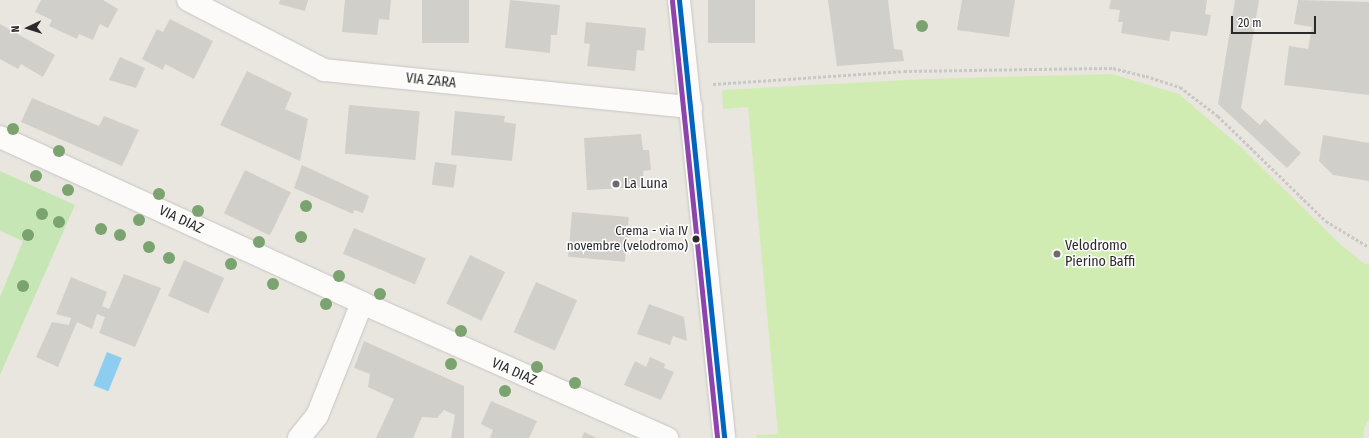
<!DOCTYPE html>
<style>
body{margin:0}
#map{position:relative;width:1369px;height:438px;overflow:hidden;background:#e9e6df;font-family:"Fira Sans Condensed",sans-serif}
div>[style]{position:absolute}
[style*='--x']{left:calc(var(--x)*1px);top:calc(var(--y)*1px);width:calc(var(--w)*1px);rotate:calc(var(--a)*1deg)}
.green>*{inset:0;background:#c6e7b5}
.pitch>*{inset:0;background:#d1ecb2}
.water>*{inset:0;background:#8dcef0;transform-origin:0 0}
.building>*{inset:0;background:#d1cfca;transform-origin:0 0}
.path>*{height:2.5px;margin-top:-1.25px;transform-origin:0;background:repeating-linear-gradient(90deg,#c8c8c7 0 3px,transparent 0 5px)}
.roads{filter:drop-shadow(0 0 1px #c6c5c5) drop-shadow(0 0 1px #c6c5c5)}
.minor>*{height:22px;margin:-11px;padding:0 11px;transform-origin:11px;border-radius:11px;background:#fcfbfa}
.tertiary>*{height:22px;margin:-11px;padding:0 11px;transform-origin:11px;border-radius:11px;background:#fcfbfa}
.bus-1>*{height:5px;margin:-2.5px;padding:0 2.5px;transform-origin:2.5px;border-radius:2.5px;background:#0065bd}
.bus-2>*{height:5px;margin:-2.5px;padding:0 2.5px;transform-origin:2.5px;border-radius:2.5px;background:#8e44ad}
.trees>*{width:12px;height:12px;margin:-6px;border-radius:50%;background:#7aa36f}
.dots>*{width:11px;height:11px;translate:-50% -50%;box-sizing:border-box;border:2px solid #fff;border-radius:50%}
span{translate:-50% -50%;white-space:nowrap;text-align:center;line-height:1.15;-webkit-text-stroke:3px #fff;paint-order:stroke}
.bus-label{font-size:13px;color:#2a2a2a}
.right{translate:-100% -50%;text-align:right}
.street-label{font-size:14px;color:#2a2a2a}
.poi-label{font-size:14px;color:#2a2a2a}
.left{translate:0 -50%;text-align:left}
.north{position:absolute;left:8px;top:8px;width:40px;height:40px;-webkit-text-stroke:3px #fff;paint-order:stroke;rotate:266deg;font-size:11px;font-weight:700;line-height:16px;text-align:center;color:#2a2a2a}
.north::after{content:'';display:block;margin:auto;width:14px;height:18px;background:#2a2a2a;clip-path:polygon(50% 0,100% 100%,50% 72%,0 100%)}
.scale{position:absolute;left:1231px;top:16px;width:85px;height:18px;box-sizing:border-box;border:2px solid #2a2a2a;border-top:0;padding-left:5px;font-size:12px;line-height:14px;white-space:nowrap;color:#2a2a2a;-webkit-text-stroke:3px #fff;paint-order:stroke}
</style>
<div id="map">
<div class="green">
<i style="clip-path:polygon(0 171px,75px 205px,0 375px,0 297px,23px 241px,0 231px)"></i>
</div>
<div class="pitch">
<i style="clip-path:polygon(1112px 74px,1179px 94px,1242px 148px,1341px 245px,1365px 264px,1369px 263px,1369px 419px,1363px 431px,1364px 438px,757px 438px,756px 435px,778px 434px,748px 107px,723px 109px,722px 90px,925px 79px)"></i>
</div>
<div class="water">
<i style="left:107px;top:352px;width:16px;height:36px;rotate:22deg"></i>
</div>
<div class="building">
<i style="clip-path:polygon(41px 0,103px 0,118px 9px,108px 28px,100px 24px,93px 40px,79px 34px,77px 39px,49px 26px,52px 20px,35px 12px)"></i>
<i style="clip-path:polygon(280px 0,308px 0,305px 11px,279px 4px)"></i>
<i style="clip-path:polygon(345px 0,391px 0,389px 20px,379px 19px,377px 35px,342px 32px)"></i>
<i style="left:422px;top:0;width:47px;height:43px"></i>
<i style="clip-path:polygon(510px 0,560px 5px,557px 35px,551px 35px,550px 53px,505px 48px)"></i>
<i style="left:708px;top:0;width:47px;height:43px"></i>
<i style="clip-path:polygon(828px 0,888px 0,894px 49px,902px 50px,904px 61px,837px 66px)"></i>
<i style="clip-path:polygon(962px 0,1015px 0,1009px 37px,957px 30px)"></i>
<i style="clip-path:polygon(1111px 0,1207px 0,1205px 14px,1211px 15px,1207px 36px,1171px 31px,1169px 41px,1121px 33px,1123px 22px,1118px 22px,1120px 10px,1109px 9px)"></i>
<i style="clip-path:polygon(1235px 0,1259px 0,1241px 108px,1260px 125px,1265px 119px,1301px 153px,1287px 168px,1218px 104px)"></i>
<i style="clip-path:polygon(1298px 0,1369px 2px,1369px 95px,1284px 85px,1289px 46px,1308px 49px,1312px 27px,1294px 24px)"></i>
<i style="clip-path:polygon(170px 19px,213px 41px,194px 79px,165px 64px,163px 70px,142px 59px,157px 29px,163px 32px)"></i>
<i style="clip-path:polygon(586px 22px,646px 28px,644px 51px,637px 50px,635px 71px,587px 66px,590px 44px,584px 43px)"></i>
<i style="clip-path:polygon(0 24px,55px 55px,43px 77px,21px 64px,18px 69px,0 59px)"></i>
<i style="clip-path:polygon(120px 57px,145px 68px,136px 88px,109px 80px)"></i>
<i style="clip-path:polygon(247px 71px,292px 93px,285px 109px,308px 119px,300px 161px,220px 125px)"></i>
<i style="clip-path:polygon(32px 98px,99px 126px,104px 116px,139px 130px,122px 166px,21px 122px)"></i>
<i style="left:349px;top:105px;width:71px;height:49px;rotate:5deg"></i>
<i style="clip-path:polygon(455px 111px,505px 116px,504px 122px,516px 124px,512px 161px,451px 155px)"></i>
<i style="clip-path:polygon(641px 134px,643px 150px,649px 150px,651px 170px,643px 171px,644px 187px,587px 190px,584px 138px)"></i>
<i style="clip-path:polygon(1323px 135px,1369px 143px,1369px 181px,1333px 175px,1319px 161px)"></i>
<i style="left:435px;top:162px;width:22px;height:23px;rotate:8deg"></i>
<i style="clip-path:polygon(302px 165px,369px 196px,363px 213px,354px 210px,353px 214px,294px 188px)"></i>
<i style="left:245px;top:170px;width:51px;height:48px;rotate:26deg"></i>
<i style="left:572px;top:212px;width:57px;height:45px;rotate:5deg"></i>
<i style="left:354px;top:228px;width:78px;height:28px;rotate:23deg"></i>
<i style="left:470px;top:255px;width:39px;height:54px;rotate:26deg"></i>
<i style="left:184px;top:260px;width:44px;height:39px;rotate:24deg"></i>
<i style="clip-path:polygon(124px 274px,161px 288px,135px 347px,99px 333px,105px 317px,97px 314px,92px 329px,77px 322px,58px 367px,36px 357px,52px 322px,69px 325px,71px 318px,56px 314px,71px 277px,107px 292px,102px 306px,109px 309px)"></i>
<i style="left:536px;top:282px;width:45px;height:55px;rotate:24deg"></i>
<i style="clip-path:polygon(649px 304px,684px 317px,687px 341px,673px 336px,670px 345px,637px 334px)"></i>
<i style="clip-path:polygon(364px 341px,464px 386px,464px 438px,451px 438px,455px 415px,444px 410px,437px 418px,422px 417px,413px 438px,376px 438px,394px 399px,368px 387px,370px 374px,354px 368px)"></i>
<i style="clip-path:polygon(650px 357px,665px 364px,664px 368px,674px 372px,661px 400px,624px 385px,635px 361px,646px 367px)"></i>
<i style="clip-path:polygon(491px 401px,537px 421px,529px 438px,490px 438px,493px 430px,481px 424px)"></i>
<i style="clip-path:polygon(584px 432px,597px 438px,582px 438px)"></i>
</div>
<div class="path">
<i style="--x:713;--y:84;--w:191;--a:-3.9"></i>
<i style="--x:904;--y:71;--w:130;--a:-0.9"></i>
<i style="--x:1034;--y:69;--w:79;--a:-0.7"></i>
<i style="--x:1113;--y:68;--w:34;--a:14"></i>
<i style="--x:1146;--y:76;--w:36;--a:18"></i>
<i style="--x:1180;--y:87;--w:48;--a:37.3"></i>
<i style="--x:1218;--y:116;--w:151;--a:44.2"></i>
<i style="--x:1326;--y:221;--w:50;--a:31.2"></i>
</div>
<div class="roads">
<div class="minor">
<i style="--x:188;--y:0;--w:153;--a:27.2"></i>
<i style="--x:324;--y:70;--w:369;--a:5.8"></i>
<i style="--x:0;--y:137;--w:398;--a:24.6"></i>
<i style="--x:362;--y:303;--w:334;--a:23.9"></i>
<i style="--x:299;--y:438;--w:28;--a:-51"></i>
<i style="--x:317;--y:416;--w:122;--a:-68.3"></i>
</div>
<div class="tertiary">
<i style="--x:679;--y:0;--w:440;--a:84.1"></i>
</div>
</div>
<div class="bus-1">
<i style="--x:679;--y:0;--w:440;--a:84.1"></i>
</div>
<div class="bus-2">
<i style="--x:672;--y:1;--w:439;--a:84.1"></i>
</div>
<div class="trees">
<i style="left:922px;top:26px"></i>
<i style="left:13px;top:129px"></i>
<i style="left:59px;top:151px"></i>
<i style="left:36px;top:176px"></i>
<i style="left:68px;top:190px"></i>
<i style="left:159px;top:194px"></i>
<i style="left:306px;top:206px"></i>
<i style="left:198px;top:211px"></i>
<i style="left:42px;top:214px"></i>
<i style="left:139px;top:220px"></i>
<i style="left:59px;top:222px"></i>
<i style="left:101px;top:229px"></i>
<i style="left:28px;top:235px"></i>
<i style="left:120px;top:235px"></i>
<i style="left:301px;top:237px"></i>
<i style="left:259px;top:242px"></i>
<i style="left:149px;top:247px"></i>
<i style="left:169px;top:258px"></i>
<i style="left:231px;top:264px"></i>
<i style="left:339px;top:276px"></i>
<i style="left:273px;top:284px"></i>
<i style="left:23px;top:286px"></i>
<i style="left:380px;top:294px"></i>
<i style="left:326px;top:304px"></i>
<i style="left:461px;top:331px"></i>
<i style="left:451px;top:364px"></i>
<i style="left:537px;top:367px"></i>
<i style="left:575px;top:383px"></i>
<i style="left:505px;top:391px"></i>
</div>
<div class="dots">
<i style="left:616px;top:184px;background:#6d6c69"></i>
<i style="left:696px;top:239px;background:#2a2a2a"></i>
<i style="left:1057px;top:254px;background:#6d6c69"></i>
</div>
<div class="bus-label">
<span class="right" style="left:688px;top:239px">Crema - via IV<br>novembre (velodromo)</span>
</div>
<div class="street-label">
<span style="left:431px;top:81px;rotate:6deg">VIA ZARA</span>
<span style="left:181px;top:220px;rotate:25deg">VIA DIAZ</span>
<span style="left:514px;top:372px;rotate:24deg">VIA DIAZ</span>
</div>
<div class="poi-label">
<span class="left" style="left:624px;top:184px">La Luna</span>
<span class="left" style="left:1065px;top:254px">Velodromo<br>Pierino Baffi</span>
</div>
<div class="north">N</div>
<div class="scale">20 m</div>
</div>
